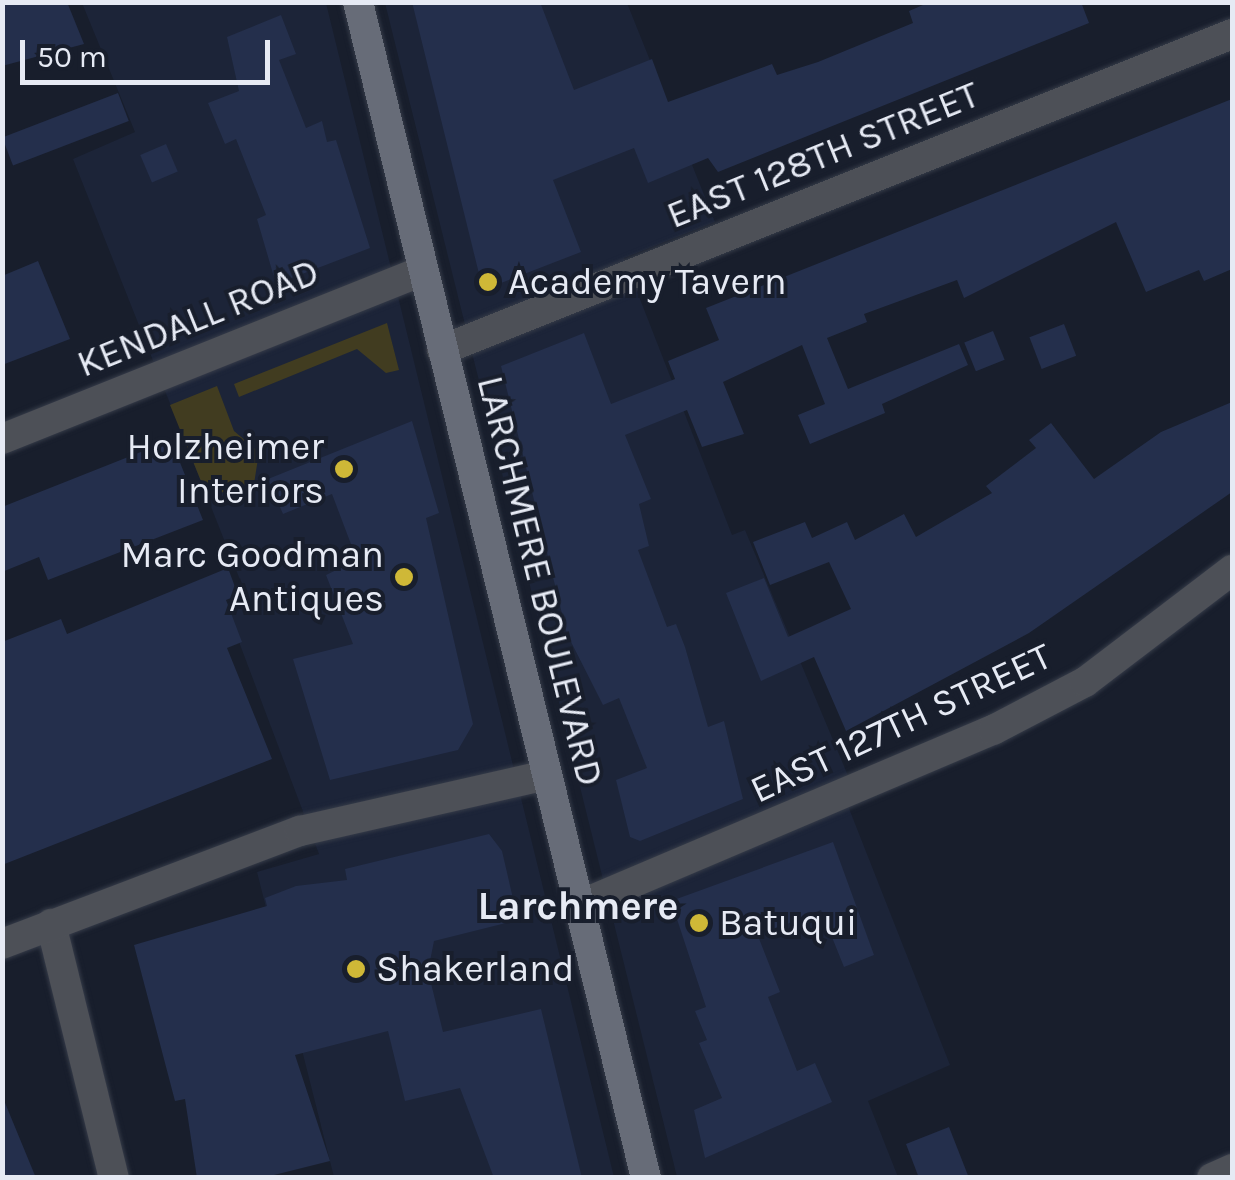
<!DOCTYPE html>
<style>
body{margin:0}
#map{position:relative;width:1235px;height:1180px;overflow:hidden;background:#181e2c;font-family:Karla,sans-serif}
div>[style]{position:absolute}
[style*='--x']{left:calc(var(--x)*1px);top:calc(var(--y)*1px);width:calc(var(--w)*1px);rotate:calc(var(--a)*1deg)}
.built>*{inset:0;background:#1c2438}
.green>*{inset:0;background:#413c20}
.building>*{inset:0;background:#242f4c;transform-origin:0 0}
.roads{filter:drop-shadow(0 0 2px #353b48) drop-shadow(0 0 2px #353b48)}
.minor>*{height:30px;margin:-15px;padding:0 15px;transform-origin:15px;border-radius:15px;background:#4d5057}
.secondary>*{height:30px;margin:-15px;padding:0 15px;transform-origin:15px;border-radius:15px;background:#676c78}
.dots>*{width:28px;height:28px;translate:-50% -50%;box-sizing:border-box;border:5px solid #181e2c;border-radius:50%}
span{translate:-50% -50%;white-space:nowrap;text-align:center;line-height:1.15;-webkit-text-stroke:8px #181e2c;paint-order:stroke}
.street-label{font-size:38px;color:#e6eaf4}
.poi-label{font-size:38px;color:#e6eaf4}
.left{translate:0 -50%;text-align:left}
.right{translate:-100% -50%;text-align:right}
.neighbourhood-label{font-size:40px;color:#e6eaf4;font-weight:700}
.frame{position:absolute;inset:0;border:5px solid #e6eaf4;pointer-events:none}
.scale{position:absolute;left:20px;top:40px;width:250px;height:45px;box-sizing:border-box;border:5px solid #e6eaf4;border-top:0;padding-left:12px;font-size:30px;line-height:35px;white-space:nowrap;color:#e6eaf4;-webkit-text-stroke:8px #181e2c;paint-order:stroke}
</style>
<div id="map">
<div class="built">
<i style="clip-path:polygon(82px 3px,326px 3px,614px 1177px,334px 1177px,257px 872px,319px 854px,225px 605px,246px 595px,73px 159px,135px 132px)"></i>
<i style="clip-path:polygon(385px 3px,627px 3px,715px 222px,624px 258px,732px 535px,745px 530px,849px 778px,839px 783px,950px 1065px,868px 1101px,898px 1177px,677px 1177px)"></i>
</div>
<div class="green">
<i style="clip-path:polygon(387px 323px,399px 370px,386px 373px,357px 349px,239px 397px,234px 384px)"></i>
<i style="clip-path:polygon(217px 386px,234px 431px,259px 452px,254px 484px,232px 493px,205px 491px,170px 405px)"></i>
</div>
<div class="building">
<i style="clip-path:polygon(2px 2px,67px 2px,84px 44px,2px 66px)"></i>
<i style="clip-path:polygon(412px 2px,540px 2px,574px 90px,652px 59px,668px 102px,772px 64px,777px 75px,818px 62px,913px 23px,909px 11px,930px 2px,1081px 2px,1089px 23px,718px 172px,708px 158px,648px 183px,634px 148px,553px 180px,581px 252px,483px 290px)"></i>
<i style="clip-path:polygon(281px 15px,296px 54px,279px 60px,306px 128px,322px 121px,327px 142px,336px 140px,370px 248px,276px 284px,257px 219px,266px 215px,236px 139px,225px 144px,208px 103px,239px 91px,227px 37px)"></i>
<i style="left:118px;top:93px;width:30px;height:124px;rotate:69deg"></i>
<i style="clip-path:polygon(1232px 99px,1232px 269px,1204px 281px,1199px 270px,1146px 292px,1116px 222px,964px 298px,957px 280px,864px 314px,867px 322px,827px 338px,848px 389px,959px 344px,968px 365px,882px 404px,885px 413px,810px 444px,798px 415px,825px 404px,802px 345px,723px 382px,744px 434px,702px 447px,687px 410px,625px 435px,651px 499px,639px 504px,649px 546px,638px 550px,667px 627px,676px 624px,685px 647px,708px 727px,724px 721px,743px 799px,640px 841px,630px 837px,616px 780px,647px 768px,619px 698px,603px 705px,567px 634px,501px 366px,584px 333px,611px 404px,675px 379px,668px 361px,719px 340px,706px 308px)"></i>
<i style="left:166px;top:144px;width:30px;height:28px;rotate:67deg"></i>
<i style="clip-path:polygon(38px 261px,70px 339px,2px 365px,2px 276px)"></i>
<i style="left:1064px;top:324px;width:34px;height:37px;rotate:69deg"></i>
<i style="left:993px;top:331px;width:31px;height:31px;rotate:68deg"></i>
<i style="clip-path:polygon(1232px 402px,1232px 492px,1029px 633px,846px 731px,814px 657px,761px 681px,726px 593px,764px 578px,788px 637px,851px 609px,829px 562px,770px 585px,753px 542px,805px 522px,812px 538px,847px 522px,855px 540px,904px 514px,916px 537px,992px 493px,986px 486px,1036px 448px,1029px 440px,1051px 423px,1094px 479px,1161px 432px)"></i>
<i style="clip-path:polygon(412px 421px,439px 513px,426px 518px,473px 724px,458px 750px,330px 780px,293px 659px,353px 644px,326px 575px,357px 560px,332px 494px,283px 514px,268px 479px)"></i>
<i style="clip-path:polygon(171px 440px,203px 520px,48px 580px,39px 557px,2px 572px,2px 507px)"></i>
<i style="clip-path:polygon(228px 568px,238px 595px,226px 600px,242px 642px,227px 648px,272px 759px,2px 865px,2px 642px,61px 619px,67px 634px)"></i>
<i style="clip-path:polygon(489px 834px,502px 851px,518px 920px,434px 941px,428px 971px,443px 1032px,541px 1009px,582px 1178px,494px 1178px,460px 1088px,405px 1101px,388px 1031px,295px 1055px,330px 1161px,262px 1178px,197px 1178px,185px 1099px,175px 1101px,134px 945px,267px 906px,265px 898px,296px 886px,347px 880px,345px 869px)"></i>
<i style="clip-path:polygon(833px 842px,874px 955px,844px 967px,821px 910px,758px 936px,780px 992px,768px 997px,797px 1071px,815px 1063px,832px 1102px,705px 1158px,694px 1110px,722px 1098px,699px 1043px,707px 1040px,695px 1011px,706px 1007px,671px 901px)"></i>
<i style="clip-path:polygon(2px 1098px,3px 1098px,36px 1178px,2px 1178px)"></i>
<i style="clip-path:polygon(949px 1127px,969px 1178px,919px 1178px,906px 1144px)"></i>
</div>
<div class="roads">
<div class="minor">
<i style="--x:442;--y:350;--w:851;--a:-21.8"></i>
<i style="--x:2;--y:439;--w:453;--a:-21.8"></i>
<i style="--x:580;--y:905;--w:449;--a:-23"></i>
<i style="--x:993;--y:730;--w:104;--a:-27.6"></i>
<i style="--x:1085;--y:682;--w:185;--a:-37.3"></i>
<i style="--x:51;--y:924;--w:262;--a:76.1"></i>
<i style="--x:2;--y:944;--w:319;--a:-20.8"></i>
<i style="--x:300;--y:831;--w:252;--a:-12.8"></i>
<i style="--x:1212;--y:1178;--w:22;--a:-24"></i>
</div>
<div class="secondary">
<i style="--x:358;--y:2;--w:1211;--a:76.24"></i>
</div>
</div>
<div class="dots">
<i style="left:488px;top:282px;background:#cfb837"></i>
<i style="left:344px;top:469px;background:#cfb837"></i>
<i style="left:404px;top:577px;background:#cfb837"></i>
<i style="left:699px;top:923px;background:#cfb837"></i>
<i style="left:356px;top:969px;background:#cfb837"></i>
</div>
<div class="street-label">
<span style="left:823px;top:155px;rotate:-22deg">EAST 128TH STREET</span>
<span style="left:198px;top:318px;rotate:-22deg">KENDALL ROAD</span>
<span style="left:540px;top:581px;rotate:76deg">LARCHMERE BOULEVARD</span>
<span style="left:901px;top:723px;rotate:-25deg">EAST 127TH STREET</span>
</div>
<div class="poi-label">
<span class="left" style="left:508px;top:282px">Academy Tavern</span>
<span class="right" style="left:324px;top:469px">Holzheimer<br>Interiors</span>
<span class="right" style="left:384px;top:577px">Marc Goodman<br>Antiques</span>
<span class="left" style="left:719px;top:923px">Batuqui</span>
<span class="left" style="left:376px;top:969px">Shakerland</span>
</div>
<div class="neighbourhood-label">
<span style="left:578px;top:906px">Larchmere</span>
</div>
<div class="frame"></div>
<div class="scale">50 m</div>
</div>
